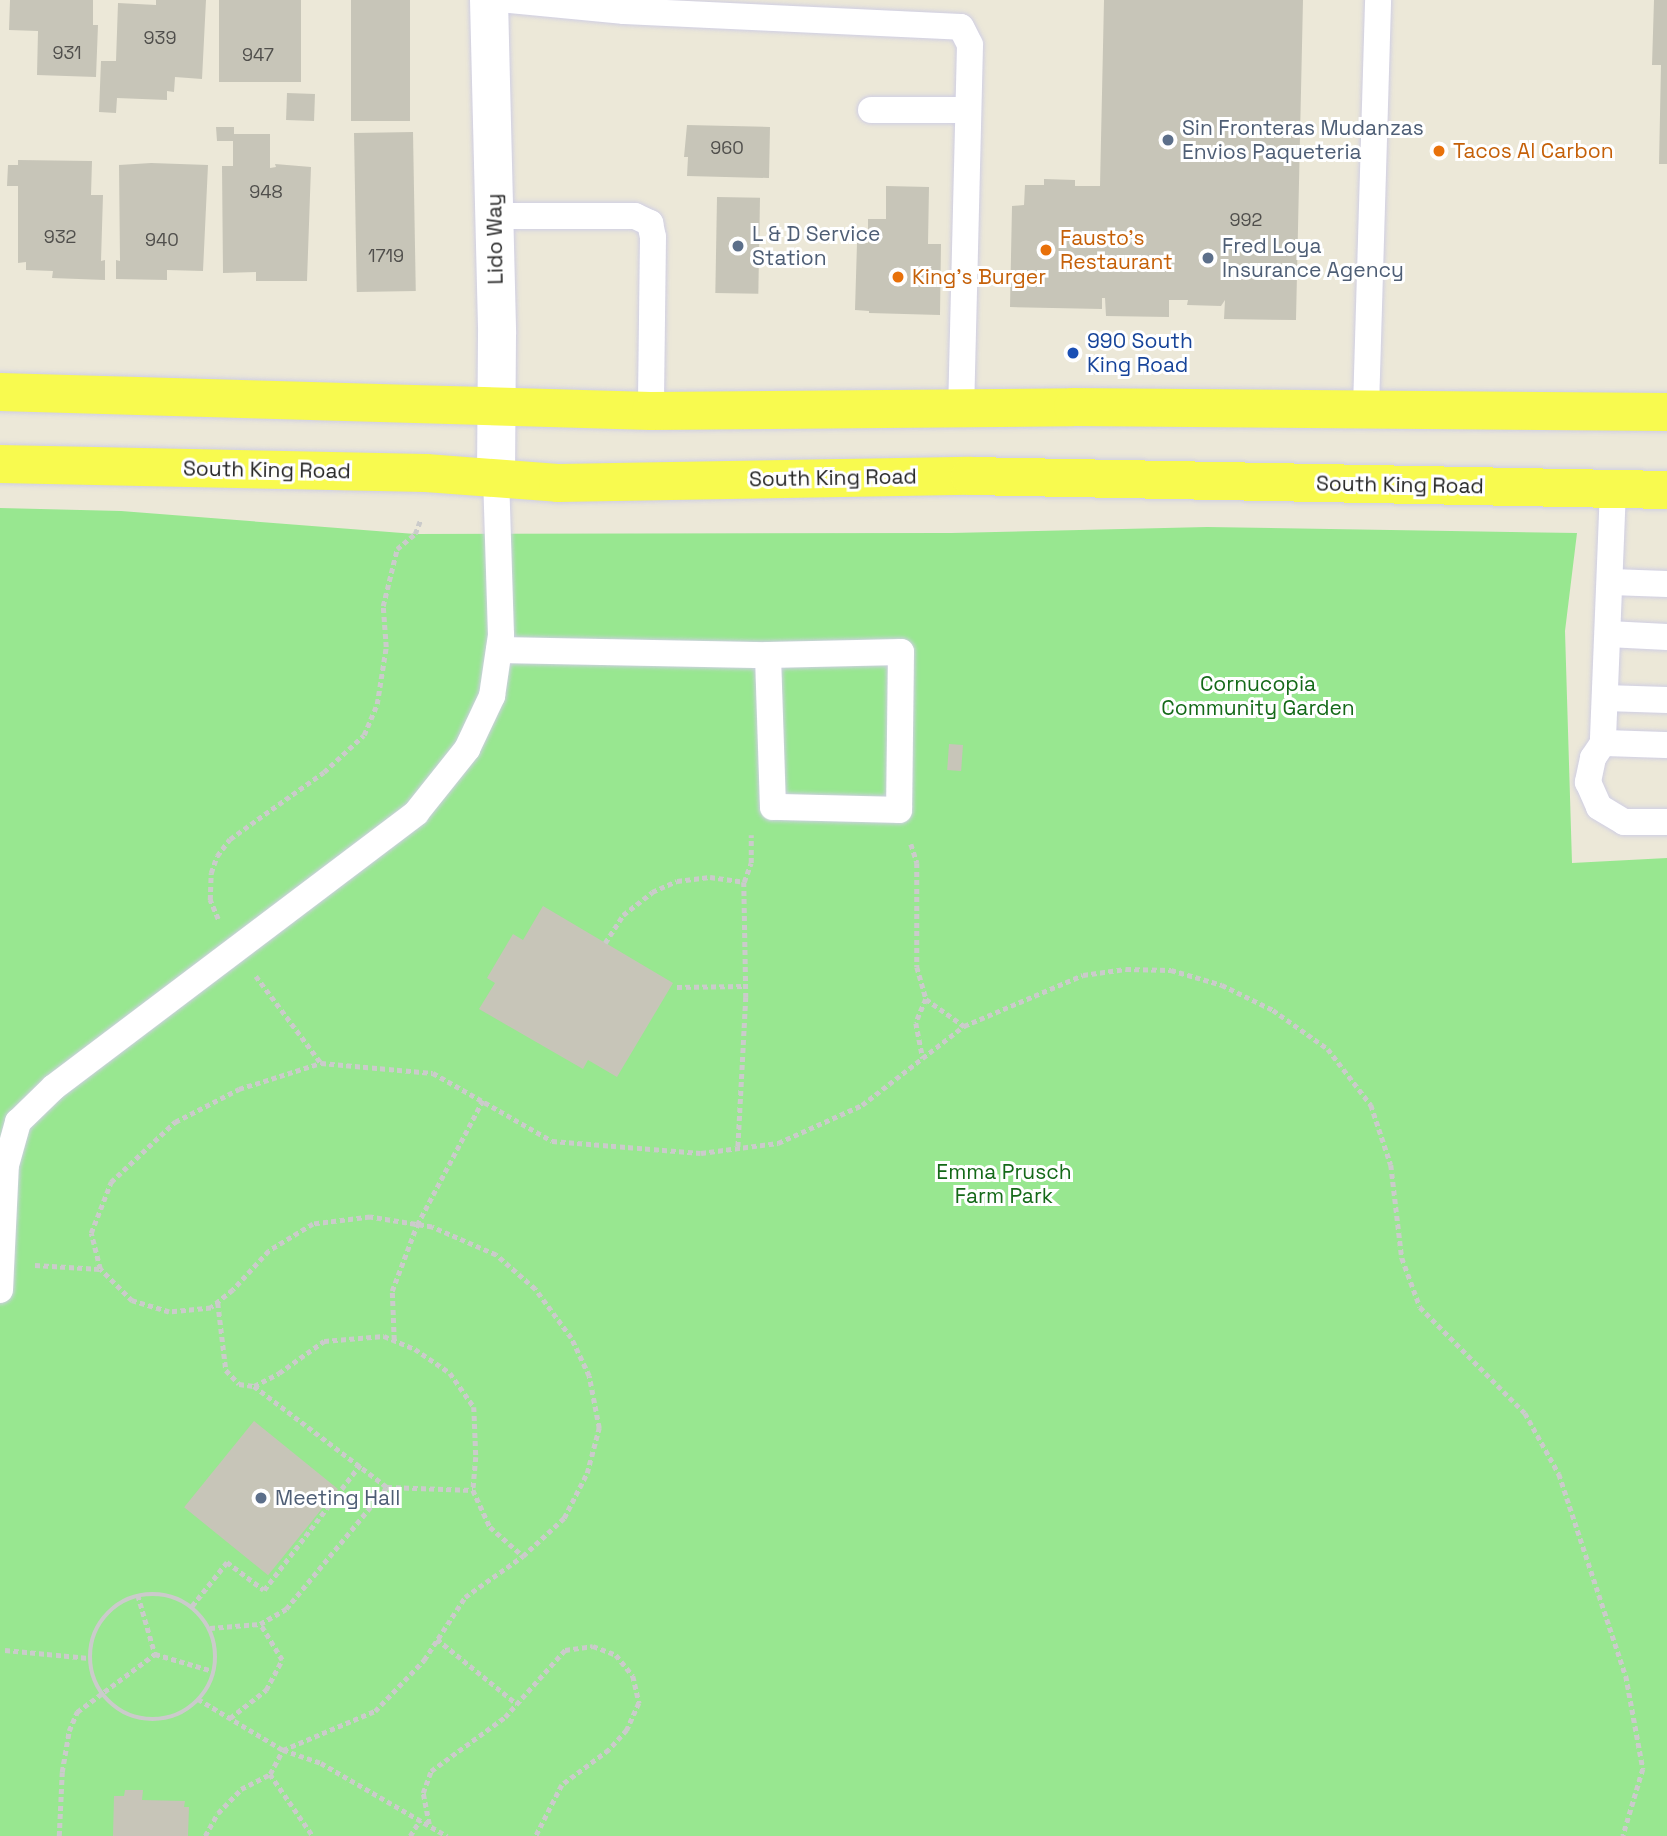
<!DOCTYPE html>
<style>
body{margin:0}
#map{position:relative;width:1667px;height:1836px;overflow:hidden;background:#ece8d8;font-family:"Space Grotesk",sans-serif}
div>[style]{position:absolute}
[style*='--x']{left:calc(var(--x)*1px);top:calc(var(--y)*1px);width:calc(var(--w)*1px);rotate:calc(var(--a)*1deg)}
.green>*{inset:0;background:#98e790}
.building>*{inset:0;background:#c7c5b8;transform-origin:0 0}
.path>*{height:4.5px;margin-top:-2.25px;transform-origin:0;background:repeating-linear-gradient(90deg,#cbcbcb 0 5px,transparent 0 8.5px)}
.path>.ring{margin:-2.25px;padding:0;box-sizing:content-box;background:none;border:4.5px solid #cbcbcb;border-radius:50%}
.roads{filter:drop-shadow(0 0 2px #cfcee3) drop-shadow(0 0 2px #cfcee3)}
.lane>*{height:26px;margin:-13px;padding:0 13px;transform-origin:13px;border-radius:13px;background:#fff}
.street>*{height:38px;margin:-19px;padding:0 19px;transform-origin:19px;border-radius:19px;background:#fff}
.primary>*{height:38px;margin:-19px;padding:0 19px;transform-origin:19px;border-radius:19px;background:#f8fa4f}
.dots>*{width:19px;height:19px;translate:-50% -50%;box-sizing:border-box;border:4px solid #fff;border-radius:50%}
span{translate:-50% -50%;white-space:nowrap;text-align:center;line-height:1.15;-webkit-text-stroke:6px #fff;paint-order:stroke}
.number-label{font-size:18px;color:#504f4c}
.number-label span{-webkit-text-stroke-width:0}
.service-label{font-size:21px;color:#4e5e75}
.left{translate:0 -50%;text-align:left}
.food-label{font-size:21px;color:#c56008}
.street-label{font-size:21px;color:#282828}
.transit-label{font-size:21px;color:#164399}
.park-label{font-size:21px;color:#146918}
</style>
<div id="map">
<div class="green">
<i style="clip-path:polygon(0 508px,121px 511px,415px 534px,951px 533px,1207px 527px,1577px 533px,1565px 631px,1572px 863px,1667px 858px,1667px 1836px,0 1836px)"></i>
</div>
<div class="building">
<i style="clip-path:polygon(10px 0,93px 0,93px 25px,98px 25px,96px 77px,37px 75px,38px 31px,9px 30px)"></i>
<i style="clip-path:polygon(156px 0,206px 0,202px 79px,175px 77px,174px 92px,167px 91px,167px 100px,117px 98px,116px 113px,99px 112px,101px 61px,116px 61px,118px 3px,156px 5px)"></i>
<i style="left:219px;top:0;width:82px;height:82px"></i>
<i style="left:351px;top:0;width:59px;height:121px"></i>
<i style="clip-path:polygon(1104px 0,1303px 0,1296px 320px,1224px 319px,1225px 300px,1221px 306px,1187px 305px,1188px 300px,1169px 300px,1169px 317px,1106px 316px,1105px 298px,1102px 298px,1102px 309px,1010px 307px,1012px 206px,1024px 205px,1025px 185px,1044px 185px,1044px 179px,1075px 180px,1075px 186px,1100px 186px)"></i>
<i style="clip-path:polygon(1654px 0,1667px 0,1667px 164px,1659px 164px,1661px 65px,1652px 65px)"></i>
<i style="left:287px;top:93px;width:28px;height:27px;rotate:2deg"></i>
<i style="clip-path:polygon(687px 125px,770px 127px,769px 178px,687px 176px,688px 157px,684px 157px)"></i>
<i style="clip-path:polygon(216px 127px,234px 127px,234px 134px,270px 134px,270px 168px,276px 167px,275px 164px,311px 167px,307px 281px,256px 281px,256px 272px,223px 273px,222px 166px,233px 166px,233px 141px,217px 141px)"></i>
<i style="left:413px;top:132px;width:159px;height:59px;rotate:89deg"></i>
<i style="clip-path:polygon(18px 160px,92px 161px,91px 195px,103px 195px,101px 261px,105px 260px,105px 280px,52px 278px,53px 271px,26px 270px,26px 262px,18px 263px,18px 186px,7px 186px,8px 165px,18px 165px)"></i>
<i style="clip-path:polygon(151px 163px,208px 165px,203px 271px,167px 270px,167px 280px,116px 279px,116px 260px,120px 261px,119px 165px)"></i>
<i style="clip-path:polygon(886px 186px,929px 187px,928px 244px,941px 244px,940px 315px,869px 313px,869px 311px,855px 310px,857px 243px,868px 243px,868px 219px,886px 219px)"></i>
<i style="left:717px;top:197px;width:43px;height:96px;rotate:1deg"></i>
<i style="left:949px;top:744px;width:14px;height:26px;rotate:4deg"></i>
<i style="clip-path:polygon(543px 906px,673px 983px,617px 1077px,588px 1060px,583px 1069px,479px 1009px,495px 983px,487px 978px,513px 934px,523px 940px)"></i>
<i style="left:254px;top:1421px;width:108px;height:111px;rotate:39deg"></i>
<i style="clip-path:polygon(125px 1790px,143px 1790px,142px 1800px,185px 1801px,184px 1807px,189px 1807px,188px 1836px,113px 1836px,114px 1796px,124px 1796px)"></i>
</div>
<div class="path">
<i style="--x:911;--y:844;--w:20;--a:72"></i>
<i style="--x:917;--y:863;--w:104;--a:90"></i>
<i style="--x:917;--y:967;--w:33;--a:74"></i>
<i style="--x:926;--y:999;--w:26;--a:113"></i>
<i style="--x:916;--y:1023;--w:36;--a:79"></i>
<i style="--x:744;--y:882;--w:20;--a:-70"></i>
<i style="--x:751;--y:863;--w:28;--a:-90"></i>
<i style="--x:218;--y:919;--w:21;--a:-113"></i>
<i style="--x:210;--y:900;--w:27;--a:-88"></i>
<i style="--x:211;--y:873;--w:18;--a:-71"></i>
<i style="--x:217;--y:856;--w:21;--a:-53"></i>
<i style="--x:230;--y:839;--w:115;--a:-35.5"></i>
<i style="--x:324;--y:772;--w:54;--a:-42.8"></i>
<i style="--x:364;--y:735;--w:34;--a:-67"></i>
<i style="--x:377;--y:704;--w:58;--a:-81"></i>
<i style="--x:386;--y:647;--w:41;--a:-94.2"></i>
<i style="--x:383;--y:606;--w:59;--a:-76.2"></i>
<i style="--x:397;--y:549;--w:23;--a:-40"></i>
<i style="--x:415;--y:534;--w:14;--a:-69"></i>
<i style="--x:605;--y:943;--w:33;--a:-57"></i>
<i style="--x:623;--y:915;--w:37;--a:-38"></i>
<i style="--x:652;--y:892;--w:27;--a:-24"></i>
<i style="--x:677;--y:881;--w:33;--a:-7"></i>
<i style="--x:710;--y:877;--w:34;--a:8"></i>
<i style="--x:744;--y:882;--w:115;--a:89"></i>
<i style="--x:746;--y:997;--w:151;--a:93"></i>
<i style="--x:256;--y:976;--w:109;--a:53.2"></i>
<i style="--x:677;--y:987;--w:68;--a:-0.8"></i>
<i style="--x:926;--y:999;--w:47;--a:35.4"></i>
<i style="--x:35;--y:1265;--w:65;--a:3.5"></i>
<i style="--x:218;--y:1303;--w:67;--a:83.2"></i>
<i style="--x:226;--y:1370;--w:19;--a:47"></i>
<i style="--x:239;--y:1384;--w:15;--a:8"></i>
<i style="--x:254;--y:1386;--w:28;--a:-27"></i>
<i style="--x:279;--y:1373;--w:55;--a:-35.4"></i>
<i style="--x:324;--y:1341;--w:60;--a:-4.8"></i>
<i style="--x:384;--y:1336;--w:34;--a:23"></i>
<i style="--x:415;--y:1349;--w:42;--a:34.4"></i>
<i style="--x:450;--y:1373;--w:42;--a:54.8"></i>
<i style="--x:474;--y:1407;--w:50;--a:87.7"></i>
<i style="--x:476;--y:1457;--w:33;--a:95"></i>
<i style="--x:473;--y:1490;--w:41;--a:65.3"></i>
<i style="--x:490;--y:1527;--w:44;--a:41.3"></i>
<i style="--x:394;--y:1340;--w:49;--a:-92.3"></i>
<i style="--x:392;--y:1291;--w:71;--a:-69.3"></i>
<i style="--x:417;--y:1225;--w:141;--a:-62.2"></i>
<i style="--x:254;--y:1386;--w:167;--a:37.2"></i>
<i style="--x:387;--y:1487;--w:86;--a:2"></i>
<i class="ring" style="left:90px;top:1594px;width:121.5px;height:121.5px"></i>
<i style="--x:138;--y:1595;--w:61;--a:73.9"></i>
<i style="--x:192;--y:1606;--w:56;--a:-51.5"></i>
<i style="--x:227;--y:1562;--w:46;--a:37.1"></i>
<i style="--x:264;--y:1590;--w:158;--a:-52.5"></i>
<i style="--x:210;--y:1628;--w:50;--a:-4.6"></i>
<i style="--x:260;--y:1624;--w:30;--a:-30"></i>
<i style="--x:286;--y:1609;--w:158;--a:-50.4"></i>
<i style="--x:437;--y:1639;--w:103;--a:39.1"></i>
<i style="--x:5;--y:1650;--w:84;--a:5.4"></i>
<i style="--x:155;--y:1654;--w:60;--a:16.3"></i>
<i style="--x:198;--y:1699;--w:99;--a:31"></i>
<i style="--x:283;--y:1750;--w:40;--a:18.9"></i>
<i style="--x:321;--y:1763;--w:146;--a:30.1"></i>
<i style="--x:230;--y:1718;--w:46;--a:-37.9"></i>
<i style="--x:266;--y:1690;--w:34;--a:-62"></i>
<i style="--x:282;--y:1660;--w:42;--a:-121.4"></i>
<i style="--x:270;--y:1774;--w:75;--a:55.3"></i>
<i style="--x:429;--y:1824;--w:32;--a:-101"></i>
<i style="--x:423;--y:1793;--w:23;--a:-70"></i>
<i style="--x:431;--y:1771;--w:92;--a:-36.1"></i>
<i style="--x:505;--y:1717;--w:90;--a:-48.2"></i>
<i style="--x:565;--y:1650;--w:28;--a:-8"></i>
<i style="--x:593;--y:1646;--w:25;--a:21"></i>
<i style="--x:616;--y:1655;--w:27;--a:51"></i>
<i style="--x:633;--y:1676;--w:28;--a:77"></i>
<i style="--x:639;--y:1703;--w:30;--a:114"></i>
<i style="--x:627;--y:1730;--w:27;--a:132"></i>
<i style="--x:609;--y:1750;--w:59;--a:143.3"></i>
<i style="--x:562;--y:1785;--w:57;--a:117"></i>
<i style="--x:59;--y:1836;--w:64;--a:-87.3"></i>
<i style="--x:62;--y:1772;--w:42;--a:-80.3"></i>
<i style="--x:69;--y:1731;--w:21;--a:-67"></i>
<i style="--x:77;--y:1712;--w:97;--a:-36.6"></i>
<i style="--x:205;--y:1836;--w:26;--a:-61"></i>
<i style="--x:218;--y:1813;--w:33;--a:-46"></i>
<i style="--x:241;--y:1789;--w:33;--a:-27"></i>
<i style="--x:270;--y:1774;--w:27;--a:-62"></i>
<i style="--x:283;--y:1750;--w:100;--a:-23"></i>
<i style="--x:375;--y:1711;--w:71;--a:-46.1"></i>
<i style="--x:424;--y:1660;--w:75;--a:-56.9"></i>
<i style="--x:465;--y:1597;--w:71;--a:-35.3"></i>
<i style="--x:523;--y:1556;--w:56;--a:-42.8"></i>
<i style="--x:564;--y:1518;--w:51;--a:-62.9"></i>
<i style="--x:587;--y:1473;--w:47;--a:-75.1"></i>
<i style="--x:599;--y:1428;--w:53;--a:-100.9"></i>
<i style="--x:589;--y:1376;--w:42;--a:-115.3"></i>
<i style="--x:571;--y:1338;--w:61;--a:-126.3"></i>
<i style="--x:535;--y:1289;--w:52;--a:-138.9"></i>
<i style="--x:496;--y:1255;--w:70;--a:-156.4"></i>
<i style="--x:432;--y:1227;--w:63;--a:-170.8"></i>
<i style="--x:370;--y:1217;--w:57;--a:173"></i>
<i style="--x:313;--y:1224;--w:52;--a:148.5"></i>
<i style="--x:269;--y:1251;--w:53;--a:132.7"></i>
<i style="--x:233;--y:1290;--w:28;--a:141"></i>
<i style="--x:211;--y:1308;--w:42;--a:174.6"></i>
<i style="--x:169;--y:1312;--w:39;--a:-163"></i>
<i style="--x:132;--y:1301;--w:45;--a:-135"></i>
<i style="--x:100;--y:1269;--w:37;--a:-104"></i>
<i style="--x:91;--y:1233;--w:55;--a:-68.6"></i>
<i style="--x:111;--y:1182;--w:88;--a:-43.2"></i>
<i style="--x:175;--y:1122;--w:72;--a:-27.3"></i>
<i style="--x:239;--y:1089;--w:86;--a:-17.6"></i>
<i style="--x:321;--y:1063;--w:112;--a:5.1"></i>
<i style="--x:433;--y:1073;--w:137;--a:29.7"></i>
<i style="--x:552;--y:1141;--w:149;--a:4.6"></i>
<i style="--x:701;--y:1153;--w:78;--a:-7.4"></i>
<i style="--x:778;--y:1143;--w:92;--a:-24.3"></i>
<i style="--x:862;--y:1105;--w:129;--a:-37.8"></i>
<i style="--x:964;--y:1026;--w:129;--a:-23.2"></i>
<i style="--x:1083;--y:975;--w:43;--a:-7.9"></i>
<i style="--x:1126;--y:969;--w:45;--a:1.3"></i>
<i style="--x:1171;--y:970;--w:53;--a:16.4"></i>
<i style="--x:1222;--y:985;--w:57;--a:26.1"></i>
<i style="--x:1273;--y:1010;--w:67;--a:35.3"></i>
<i style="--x:1328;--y:1049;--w:71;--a:52.5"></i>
<i style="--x:1371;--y:1105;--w:63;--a:71.6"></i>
<i style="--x:1391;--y:1165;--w:94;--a:83.3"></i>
<i style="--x:1402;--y:1258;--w:52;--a:69.8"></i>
<i style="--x:1420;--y:1307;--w:149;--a:45.3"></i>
<i style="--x:1525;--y:1413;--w:70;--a:60.9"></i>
<i style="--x:1559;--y:1474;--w:213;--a:71.7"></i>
<i style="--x:1626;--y:1676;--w:95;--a:79.6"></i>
<i style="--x:1643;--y:1769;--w:70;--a:106.6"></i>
<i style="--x:410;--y:1836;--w:19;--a:-58"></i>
</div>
<div class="roads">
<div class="lane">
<i style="--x:510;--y:0;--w:115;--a:5.5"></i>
<i style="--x:624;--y:11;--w:337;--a:2.7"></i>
<i style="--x:961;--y:27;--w:20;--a:63"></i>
<i style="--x:970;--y:45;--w:363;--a:91.4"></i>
<i style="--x:871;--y:110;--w:97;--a:0"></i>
<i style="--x:494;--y:216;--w:141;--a:0"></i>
<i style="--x:635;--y:216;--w:17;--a:25"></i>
<i style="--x:650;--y:223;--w:14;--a:78"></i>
<i style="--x:653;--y:237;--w:174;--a:90.7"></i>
<i style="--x:1366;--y:408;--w:408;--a:-88.3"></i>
<i style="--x:1613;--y:489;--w:254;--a:92.3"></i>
<i style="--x:1603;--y:743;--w:64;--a:1.8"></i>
<i style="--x:1611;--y:582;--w:56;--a:2"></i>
<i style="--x:1608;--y:634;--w:59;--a:2.9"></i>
<i style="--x:499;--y:650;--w:269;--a:1.1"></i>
<i style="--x:768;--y:655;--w:133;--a:-1.3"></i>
<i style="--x:901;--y:652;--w:158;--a:90.7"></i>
<i style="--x:899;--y:810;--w:126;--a:-178.6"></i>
<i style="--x:773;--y:807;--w:152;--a:-91.9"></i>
<i style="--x:1605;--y:698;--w:62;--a:1.8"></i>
<i style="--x:1603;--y:743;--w:18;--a:124"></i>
<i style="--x:1593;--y:758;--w:25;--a:102"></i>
<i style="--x:1588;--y:782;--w:27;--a:66"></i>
<i style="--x:1599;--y:807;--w:29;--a:31"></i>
<i style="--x:1624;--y:822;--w:43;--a:0"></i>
<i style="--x:0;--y:1290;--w:125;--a:-87.3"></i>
<i style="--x:6;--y:1165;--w:45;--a:-74.4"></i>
<i style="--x:18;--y:1122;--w:50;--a:-44.2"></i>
<i style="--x:54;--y:1087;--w:454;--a:-37.1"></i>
<i style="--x:416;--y:813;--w:82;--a:-51.4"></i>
<i style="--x:467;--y:749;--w:59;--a:-64.7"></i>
<i style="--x:492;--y:696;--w:62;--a:-81.6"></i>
<i style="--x:501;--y:635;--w:156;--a:-91.8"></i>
</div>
<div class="street">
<i style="--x:489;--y:0;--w:334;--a:88.6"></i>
<i style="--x:497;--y:334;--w:145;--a:90.4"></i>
</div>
<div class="primary">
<i style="--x:0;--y:392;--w:651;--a:1.67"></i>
<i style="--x:651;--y:411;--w:422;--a:-0.5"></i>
<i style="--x:1073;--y:407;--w:594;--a:0.48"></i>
<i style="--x:0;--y:464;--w:426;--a:1.2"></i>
<i style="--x:426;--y:473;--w:132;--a:4.3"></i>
<i style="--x:558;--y:483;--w:412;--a:-1"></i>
<i style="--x:970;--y:476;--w:697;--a:1.15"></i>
</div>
</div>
<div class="dots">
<i style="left:1168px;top:140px;background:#5c6f8a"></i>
<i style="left:1439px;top:151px;background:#e8710a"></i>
<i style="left:738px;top:246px;background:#5c6f8a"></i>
<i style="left:1046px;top:250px;background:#e8710a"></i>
<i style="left:1208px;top:258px;background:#5c6f8a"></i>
<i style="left:898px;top:277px;background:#e8710a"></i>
<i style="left:1073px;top:353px;background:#1a4fb4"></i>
<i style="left:261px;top:1498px;background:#5c6f8a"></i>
</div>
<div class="number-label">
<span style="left:160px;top:38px">939</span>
<span style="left:67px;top:53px">931</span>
<span style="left:258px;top:55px">947</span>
<span style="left:727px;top:148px">960</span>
<span style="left:266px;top:192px">948</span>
<span style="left:1246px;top:220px">992</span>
<span style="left:60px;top:237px">932</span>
<span style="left:162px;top:240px">940</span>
<span style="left:386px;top:256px">1719</span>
</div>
<div class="service-label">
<span class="left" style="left:1182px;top:140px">Sin Fronteras Mudanzas<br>Envios Paqueteria</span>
<span class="left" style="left:752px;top:246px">L &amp; D Service<br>Station</span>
<span class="left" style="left:1222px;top:258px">Fred Loya<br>Insurance Agency</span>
<span class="left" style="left:275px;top:1498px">Meeting Hall</span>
</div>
<div class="food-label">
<span class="left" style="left:1453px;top:151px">Tacos Al Carbon</span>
<span class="left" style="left:1060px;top:250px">Fausto's<br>Restaurant</span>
<span class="left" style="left:912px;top:277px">King's Burger</span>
</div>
<div class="street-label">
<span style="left:495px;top:239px;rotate:-91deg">Lido Way</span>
<span style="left:267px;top:470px;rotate:1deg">South King Road</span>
<span style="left:833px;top:478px;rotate:-1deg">South King Road</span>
<span style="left:1400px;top:485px;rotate:1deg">South King Road</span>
</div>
<div class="transit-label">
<span class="left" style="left:1087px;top:353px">990 South<br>King Road</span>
</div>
<div class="park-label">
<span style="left:1258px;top:696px">Cornucopia<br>Community Garden</span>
<span style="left:1004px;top:1184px">Emma Prusch<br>Farm Park</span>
</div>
</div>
